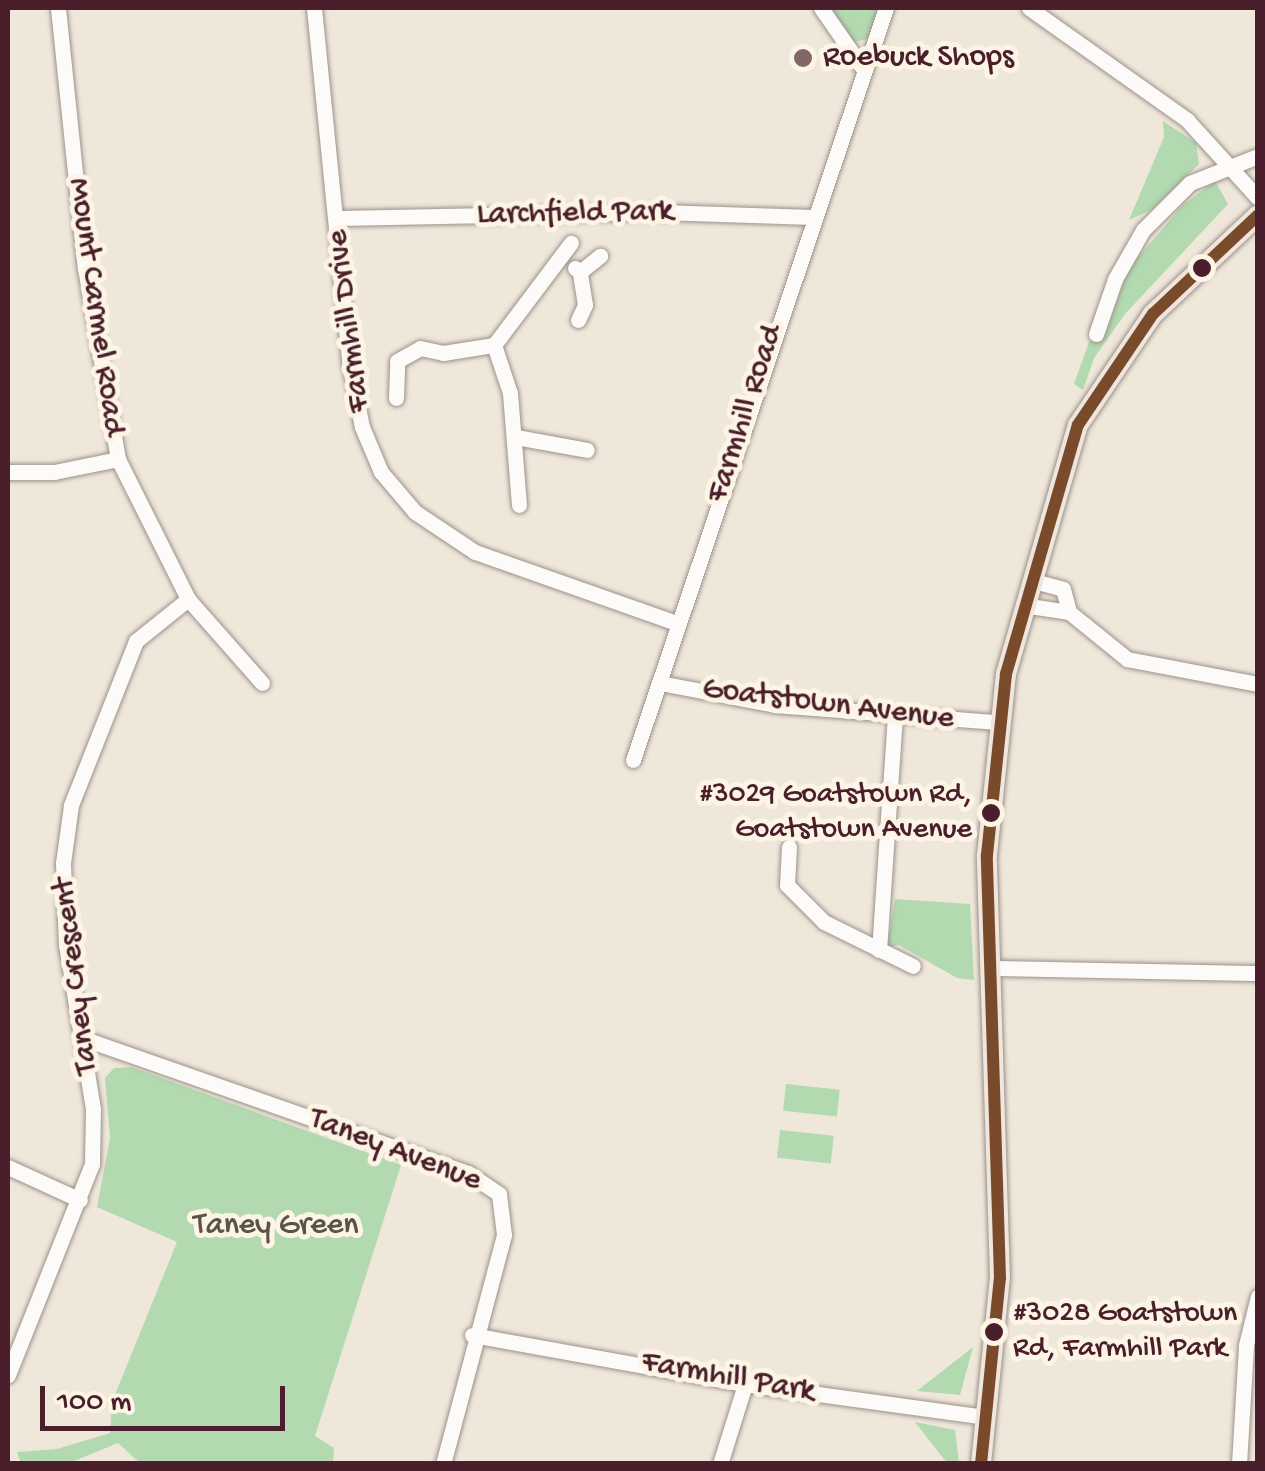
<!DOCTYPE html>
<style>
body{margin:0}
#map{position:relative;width:1265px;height:1471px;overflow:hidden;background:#efe7d9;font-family:"Gochi Hand",sans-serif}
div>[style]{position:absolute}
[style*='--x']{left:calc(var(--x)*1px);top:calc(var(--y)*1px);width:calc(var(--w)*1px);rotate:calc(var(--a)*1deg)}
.green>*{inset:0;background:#b2d9af;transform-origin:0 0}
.roads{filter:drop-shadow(0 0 2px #9b918b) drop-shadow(0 0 2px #9b918b)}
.minor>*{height:15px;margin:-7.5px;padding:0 7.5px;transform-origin:7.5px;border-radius:7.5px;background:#fdfbf9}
.major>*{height:20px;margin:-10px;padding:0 10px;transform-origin:10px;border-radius:10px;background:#efe6de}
.bus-1>*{height:12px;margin:-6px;padding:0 6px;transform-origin:6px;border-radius:6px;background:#7a4b2a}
.dots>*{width:28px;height:28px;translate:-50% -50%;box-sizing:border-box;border:5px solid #fcf5e5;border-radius:50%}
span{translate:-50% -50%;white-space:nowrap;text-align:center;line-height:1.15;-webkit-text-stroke:10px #fcf5e5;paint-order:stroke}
.bus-label{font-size:30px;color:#4a1f2b}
.right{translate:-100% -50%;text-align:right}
.left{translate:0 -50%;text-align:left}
.poi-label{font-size:32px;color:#4a1f2b}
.street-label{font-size:32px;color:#4a1f2b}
.park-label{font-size:32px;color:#5a5448}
.frame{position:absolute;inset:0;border:10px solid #4a1f2b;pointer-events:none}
.scale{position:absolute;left:40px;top:1386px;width:245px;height:45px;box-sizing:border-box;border:5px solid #4a1f2b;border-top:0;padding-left:12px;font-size:30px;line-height:35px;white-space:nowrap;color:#4a1f2b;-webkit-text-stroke:8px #fcf5e5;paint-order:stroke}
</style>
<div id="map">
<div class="green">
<i style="clip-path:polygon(830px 8px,878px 8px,868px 39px,854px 42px)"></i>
<i style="clip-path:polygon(1163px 121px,1196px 143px,1199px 164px,1151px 210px,1129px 220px,1164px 137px)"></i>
<i style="clip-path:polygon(1215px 181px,1228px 204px,1125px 314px,1094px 358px,1083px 390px,1074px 384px,1089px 342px,1106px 332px,1128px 269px,1183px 205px)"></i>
<i style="clip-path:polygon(895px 899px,970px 904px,974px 980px,957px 978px,899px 945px,887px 947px)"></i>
<i style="clip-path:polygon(131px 1067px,401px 1165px,315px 1436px,334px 1448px,333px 1463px,140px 1463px,118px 1443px,69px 1463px,21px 1463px,17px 1452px,57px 1449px,110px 1433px,112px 1402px,177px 1242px,97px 1207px,110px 1138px,105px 1078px,114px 1068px)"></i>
<i style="left:786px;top:1084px;width:54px;height:27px;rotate:6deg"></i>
<i style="left:780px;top:1130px;width:54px;height:28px;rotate:6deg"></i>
<i style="clip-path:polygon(973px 1347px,960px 1395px,917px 1391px)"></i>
<i style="clip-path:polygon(915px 1422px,955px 1430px,959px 1463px,947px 1463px)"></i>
</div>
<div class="roads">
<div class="minor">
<i style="--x:58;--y:8;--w:261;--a:84.1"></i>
<i style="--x:85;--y:268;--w:194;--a:80.2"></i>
<i style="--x:118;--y:459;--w:157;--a:63.4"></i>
<i style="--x:188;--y:599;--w:112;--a:48.6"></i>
<i style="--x:314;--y:8;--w:360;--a:84.3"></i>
<i style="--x:350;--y:366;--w:62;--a:78.9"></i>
<i style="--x:362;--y:427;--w:49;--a:67.1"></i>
<i style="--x:381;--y:472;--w:52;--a:49.6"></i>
<i style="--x:415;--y:512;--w:72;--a:33.7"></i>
<i style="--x:475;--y:552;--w:214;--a:19.4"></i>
<i style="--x:821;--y:8;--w:75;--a:55.3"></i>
<i style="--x:1029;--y:8;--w:194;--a:35.3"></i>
<i style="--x:1187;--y:120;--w:105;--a:47.7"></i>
<i style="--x:338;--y:218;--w:321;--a:-1.1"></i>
<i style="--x:659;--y:212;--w:154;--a:1.9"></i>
<i style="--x:575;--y:268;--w:6;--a:39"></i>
<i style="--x:580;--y:272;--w:26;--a:-39"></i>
<i style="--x:578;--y:320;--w:17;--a:-65"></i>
<i style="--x:585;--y:305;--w:33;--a:-99"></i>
<i style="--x:1096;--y:334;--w:58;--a:-70.9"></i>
<i style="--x:1115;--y:279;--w:56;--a:-60.3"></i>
<i style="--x:1143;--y:230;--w:66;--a:-45"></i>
<i style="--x:1190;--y:183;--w:73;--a:-21.7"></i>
<i style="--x:396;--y:398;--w:37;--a:-88"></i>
<i style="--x:397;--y:361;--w:26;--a:-29"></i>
<i style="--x:420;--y:348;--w:24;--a:12"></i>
<i style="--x:443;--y:353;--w:52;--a:-8.9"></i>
<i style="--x:516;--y:437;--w:72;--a:10.4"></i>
<i style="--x:8;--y:472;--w:46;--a:0"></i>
<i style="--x:54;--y:472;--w:65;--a:-11.5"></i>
<i style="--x:519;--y:505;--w:112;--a:-94.6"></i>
<i style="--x:510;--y:393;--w:51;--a:-108.4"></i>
<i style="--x:494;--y:345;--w:128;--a:-53"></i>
<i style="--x:1030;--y:580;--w:34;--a:15"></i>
<i style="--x:1063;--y:589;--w:24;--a:75"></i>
<i style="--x:1023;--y:605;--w:47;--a:8.7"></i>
<i style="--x:1069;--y:612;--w:75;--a:39"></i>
<i style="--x:1127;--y:659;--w:133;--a:10.8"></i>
<i style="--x:660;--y:683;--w:117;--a:10.8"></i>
<i style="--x:775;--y:705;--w:223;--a:4.4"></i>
<i style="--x:633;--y:760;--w:793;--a:-71.41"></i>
<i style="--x:789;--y:847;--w:38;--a:93"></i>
<i style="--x:787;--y:885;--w:52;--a:45"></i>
<i style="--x:824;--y:922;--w:99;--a:26.3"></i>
<i style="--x:879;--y:950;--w:234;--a:-86.1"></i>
<i style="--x:991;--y:968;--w:267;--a:1.1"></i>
<i style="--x:82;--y:1038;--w:409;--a:19.3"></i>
<i style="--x:468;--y:1173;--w:37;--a:34"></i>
<i style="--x:499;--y:1194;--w:41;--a:83"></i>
<i style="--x:504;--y:1235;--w:237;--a:104.9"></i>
<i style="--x:8;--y:1167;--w:79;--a:24.6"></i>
<i style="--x:472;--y:1335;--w:277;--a:10.2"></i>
<i style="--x:745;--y:1384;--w:242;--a:7.8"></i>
<i style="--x:8;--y:1375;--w:227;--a:-68.3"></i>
<i style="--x:92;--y:1164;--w:55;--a:-89"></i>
<i style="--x:93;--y:1109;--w:166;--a:-99.3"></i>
<i style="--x:66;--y:945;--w:82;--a:-92.1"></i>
<i style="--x:63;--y:863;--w:59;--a:-82.1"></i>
<i style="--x:71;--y:805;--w:176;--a:-68.4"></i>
<i style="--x:136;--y:641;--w:67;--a:-38.9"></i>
<i style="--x:720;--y:1464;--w:84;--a:-72.6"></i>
<i style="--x:1239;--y:1464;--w:119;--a:-86.6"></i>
<i style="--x:1246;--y:1345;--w:50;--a:-76.2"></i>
</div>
<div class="major">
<i style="--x:981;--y:1464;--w:187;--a:-84.2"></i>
<i style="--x:1000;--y:1278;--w:423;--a:-91.8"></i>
<i style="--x:987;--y:855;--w:182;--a:-84"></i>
<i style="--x:1006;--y:674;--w:259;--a:-73.9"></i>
<i style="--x:1078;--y:425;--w:134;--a:-56"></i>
<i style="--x:1153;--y:314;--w:144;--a:-43.3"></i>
</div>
</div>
<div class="bus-1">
<i style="--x:981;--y:1464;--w:187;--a:-84.2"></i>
<i style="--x:1000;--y:1278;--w:423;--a:-91.8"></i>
<i style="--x:987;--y:855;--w:182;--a:-84"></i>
<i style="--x:1006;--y:674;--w:259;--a:-73.9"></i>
<i style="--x:1078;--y:425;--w:134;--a:-56"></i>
<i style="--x:1153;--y:314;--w:144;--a:-43.3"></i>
</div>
<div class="dots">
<i style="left:803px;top:58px;background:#846568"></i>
<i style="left:1202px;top:268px;background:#4a1f2b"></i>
<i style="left:991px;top:813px;background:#4a1f2b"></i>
<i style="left:994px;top:1332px;background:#4a1f2b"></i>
</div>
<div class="bus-label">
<span class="right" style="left:972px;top:813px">#3029 Goatstown Rd,<br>Goatstown Avenue</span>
<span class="left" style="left:1013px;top:1332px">#3028 Goatstown<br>Rd, Farmhill Park</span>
</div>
<div class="poi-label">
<span class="left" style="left:823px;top:58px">Roebuck Shops</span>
</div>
<div class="street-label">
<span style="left:575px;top:214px;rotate:-1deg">Larchfield Park</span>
<span style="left:95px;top:307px;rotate:82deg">Mount Carmel Road</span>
<span style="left:350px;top:321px;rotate:-97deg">Farmhill Drive</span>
<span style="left:746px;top:414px;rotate:-72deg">Farmhill Road</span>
<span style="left:828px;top:705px;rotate:7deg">Goatstown Avenue</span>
<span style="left:77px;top:976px;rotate:-97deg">Taney Crescent</span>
<span style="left:395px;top:1151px;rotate:21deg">Taney Avenue</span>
<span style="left:728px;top:1378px;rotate:10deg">Farmhill Park</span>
</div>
<div class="park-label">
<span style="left:276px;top:1226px">Taney Green</span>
</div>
<div class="frame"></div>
<div class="scale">100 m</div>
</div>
